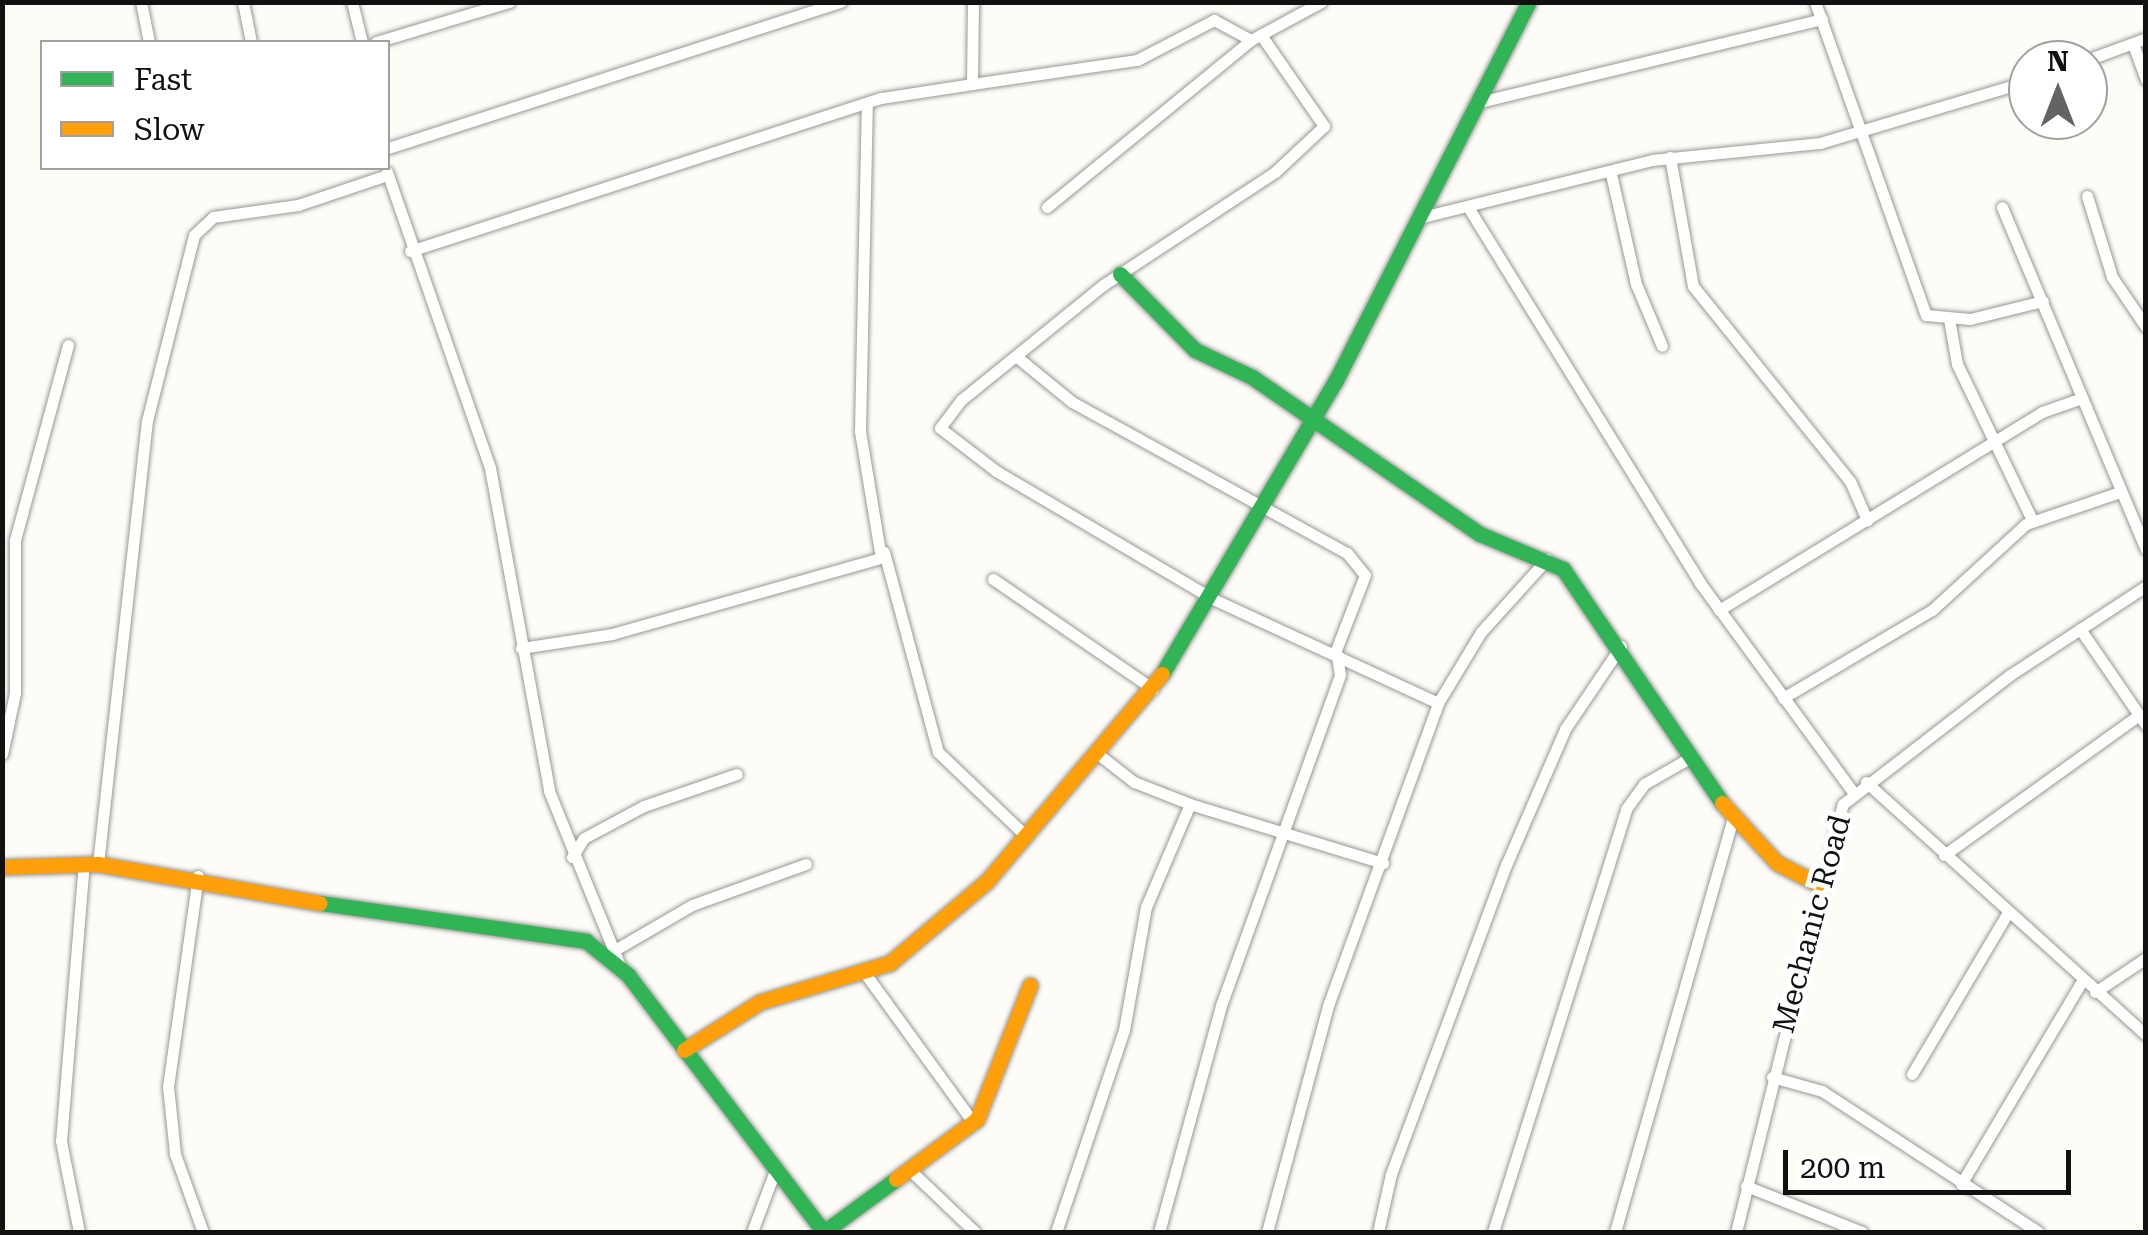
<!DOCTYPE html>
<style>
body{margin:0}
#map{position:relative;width:2148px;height:1235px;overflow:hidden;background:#fdfcf7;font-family:"Roboto Serif",serif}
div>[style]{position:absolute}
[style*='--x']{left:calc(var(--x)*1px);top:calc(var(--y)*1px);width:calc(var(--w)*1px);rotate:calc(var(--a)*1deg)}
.roads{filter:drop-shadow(0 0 2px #979795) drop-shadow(0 0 2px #979795)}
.street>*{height:11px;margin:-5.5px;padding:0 5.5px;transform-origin:5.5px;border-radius:5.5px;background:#fffffe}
.fast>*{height:15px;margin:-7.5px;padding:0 7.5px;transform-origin:7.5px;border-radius:7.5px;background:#30b455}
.slow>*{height:15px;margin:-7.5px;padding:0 7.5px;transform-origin:7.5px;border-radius:7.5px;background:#ff9f0a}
span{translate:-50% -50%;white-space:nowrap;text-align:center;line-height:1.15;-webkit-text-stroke:10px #fff;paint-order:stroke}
.street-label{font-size:30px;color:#111}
.frame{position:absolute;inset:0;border:5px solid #111;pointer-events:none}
.legend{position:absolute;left:40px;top:40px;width:350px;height:130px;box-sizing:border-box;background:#fff;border:2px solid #a0a0a0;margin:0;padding:12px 18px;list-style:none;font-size:30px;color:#111}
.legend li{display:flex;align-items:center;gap:20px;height:50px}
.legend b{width:50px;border:2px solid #a0a0a0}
.north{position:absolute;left:2008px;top:40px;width:100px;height:100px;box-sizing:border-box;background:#fff;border:2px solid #a0a0a0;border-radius:50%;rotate:0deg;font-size:28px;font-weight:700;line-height:40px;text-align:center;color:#111}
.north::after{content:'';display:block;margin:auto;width:35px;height:45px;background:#646362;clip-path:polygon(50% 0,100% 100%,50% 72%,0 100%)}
.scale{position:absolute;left:1783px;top:1150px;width:288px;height:45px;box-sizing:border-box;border:5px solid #111;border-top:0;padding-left:12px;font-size:30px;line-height:35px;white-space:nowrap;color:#111;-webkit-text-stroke:8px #fff;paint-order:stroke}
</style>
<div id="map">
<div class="roads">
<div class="street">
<i style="--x:141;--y:2;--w:41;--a:78.7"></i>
<i style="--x:243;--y:2;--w:41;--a:78.7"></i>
<i style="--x:352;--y:2;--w:41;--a:76"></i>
<i style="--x:973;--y:2;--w:82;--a:90.7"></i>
<i style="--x:972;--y:84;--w:167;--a:-8.3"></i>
<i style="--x:1137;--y:60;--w:87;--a:-27.5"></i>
<i style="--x:1214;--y:20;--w:42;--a:28.4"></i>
<i style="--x:1251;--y:40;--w:80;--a:-28.5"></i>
<i style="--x:1815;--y:2;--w:332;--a:70.5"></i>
<i style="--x:1926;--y:315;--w:44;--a:5.2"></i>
<i style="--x:1970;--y:319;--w:75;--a:-13.9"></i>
<i style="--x:1261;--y:35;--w:111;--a:55.3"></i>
<i style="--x:1324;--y:126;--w:67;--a:136.8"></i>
<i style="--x:1275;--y:172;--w:206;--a:146.7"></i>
<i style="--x:1103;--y:285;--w:183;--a:141"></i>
<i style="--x:961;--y:400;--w:35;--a:127"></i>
<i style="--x:940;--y:428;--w:71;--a:37.5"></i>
<i style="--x:996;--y:471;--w:252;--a:30.5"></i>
<i style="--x:1213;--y:599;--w:248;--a:24.8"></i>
<i style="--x:376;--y:42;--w:139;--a:-16.7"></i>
<i style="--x:2133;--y:44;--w:38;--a:70"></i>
<i style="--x:2087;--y:60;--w:63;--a:-20.4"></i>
<i style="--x:1475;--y:103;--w:357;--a:-13.6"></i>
<i style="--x:388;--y:148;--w:476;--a:-17.9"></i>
<i style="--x:1670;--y:157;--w:131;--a:79.9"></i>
<i style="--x:1693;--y:286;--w:250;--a:51.2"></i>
<i style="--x:1850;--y:481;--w:43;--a:66.4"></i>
<i style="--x:387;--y:172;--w:313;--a:70.8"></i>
<i style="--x:490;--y:468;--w:328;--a:79.6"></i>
<i style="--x:549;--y:791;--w:189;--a:67.9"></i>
<i style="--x:1611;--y:174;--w:113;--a:77.2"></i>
<i style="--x:1636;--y:284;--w:67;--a:67.2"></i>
<i style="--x:2087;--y:196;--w:85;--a:72.8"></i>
<i style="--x:2112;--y:277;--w:60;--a:55.8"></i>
<i style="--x:1047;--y:207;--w:264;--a:-39.3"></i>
<i style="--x:1468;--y:207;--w:442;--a:58.3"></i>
<i style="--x:1700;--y:583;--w:259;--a:53.8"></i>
<i style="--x:2002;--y:207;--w:371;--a:67.2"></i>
<i style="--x:1418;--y:218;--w:241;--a:-13.9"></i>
<i style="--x:1652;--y:160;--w:169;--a:-5.8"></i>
<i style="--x:1820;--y:143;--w:217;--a:-16.6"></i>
<i style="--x:410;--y:251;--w:495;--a:-18"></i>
<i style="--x:881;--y:98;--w:92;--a:-8.7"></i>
<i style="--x:1949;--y:319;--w:46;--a:79.9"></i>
<i style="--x:1957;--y:364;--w:173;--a:64.3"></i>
<i style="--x:1017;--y:357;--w:71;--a:39.3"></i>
<i style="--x:1072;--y:402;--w:314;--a:28.8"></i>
<i style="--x:1347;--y:553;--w:28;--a:51"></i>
<i style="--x:1365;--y:575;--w:80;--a:111.1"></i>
<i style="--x:1336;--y:650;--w:25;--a:81"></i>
<i style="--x:1340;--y:675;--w:348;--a:109.8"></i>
<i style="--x:1222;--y:1002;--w:238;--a:105.3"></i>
<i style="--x:884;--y:552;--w:207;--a:74.9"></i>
<i style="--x:938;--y:752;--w:123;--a:43.7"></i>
<i style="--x:993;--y:579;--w:194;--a:34.5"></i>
<i style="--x:1719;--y:610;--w:379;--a:-31.5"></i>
<i style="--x:2042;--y:412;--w:42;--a:-19.3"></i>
<i style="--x:2080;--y:629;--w:116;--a:55.5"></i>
<i style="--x:521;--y:648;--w:92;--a:-8.7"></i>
<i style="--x:612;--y:634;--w:280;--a:-15.8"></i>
<i style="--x:881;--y:558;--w:129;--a:-99.4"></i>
<i style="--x:860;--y:431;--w:326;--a:-88.8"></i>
<i style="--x:1783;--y:698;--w:173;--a:-30.6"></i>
<i style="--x:1932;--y:610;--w:127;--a:-42.5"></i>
<i style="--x:2026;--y:524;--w:96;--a:-18.8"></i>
<i style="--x:2;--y:754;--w:62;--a:-78"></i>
<i style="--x:15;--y:693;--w:153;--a:-90"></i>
<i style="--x:15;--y:540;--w:202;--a:-74.8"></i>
<i style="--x:1098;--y:754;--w:46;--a:37.9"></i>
<i style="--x:1134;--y:782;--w:60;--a:21.4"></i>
<i style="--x:1190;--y:804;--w:202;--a:17"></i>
<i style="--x:1866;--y:782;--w:377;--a:42.1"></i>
<i style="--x:1944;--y:855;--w:240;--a:-35.7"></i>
<i style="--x:572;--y:857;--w:22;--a:-58"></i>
<i style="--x:584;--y:838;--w:68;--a:-28.1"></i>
<i style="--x:644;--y:806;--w:98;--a:-19"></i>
<i style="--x:98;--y:864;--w:446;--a:-83.7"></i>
<i style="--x:147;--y:421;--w:192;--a:-75.8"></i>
<i style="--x:194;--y:235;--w:26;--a:-43"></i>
<i style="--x:213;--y:217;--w:86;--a:-8"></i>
<i style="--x:298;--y:205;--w:94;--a:-18.6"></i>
<i style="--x:198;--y:876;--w:212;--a:98.1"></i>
<i style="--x:168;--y:1086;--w:68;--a:84.1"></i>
<i style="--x:175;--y:1154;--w:83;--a:70.3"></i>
<i style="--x:613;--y:951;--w:91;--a:-30.2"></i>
<i style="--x:692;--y:905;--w:121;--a:-19.8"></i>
<i style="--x:864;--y:972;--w:185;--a:54"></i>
<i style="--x:2095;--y:992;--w:61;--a:-33.7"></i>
<i style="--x:1912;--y:1074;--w:188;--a:-59.3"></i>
<i style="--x:1772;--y:1077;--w:52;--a:15.6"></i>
<i style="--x:1822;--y:1091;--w:258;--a:33.1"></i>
<i style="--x:911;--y:1171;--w:88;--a:43.6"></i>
<i style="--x:1961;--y:1184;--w:236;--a:-59.2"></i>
<i style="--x:1746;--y:1186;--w:125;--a:21.6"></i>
<i style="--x:79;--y:1232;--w:93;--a:-101.2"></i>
<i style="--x:61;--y:1141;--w:278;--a:-85.3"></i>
<i style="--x:752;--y:1232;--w:60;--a:-69.4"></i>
<i style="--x:1056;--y:1232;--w:213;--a:-71.4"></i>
<i style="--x:1124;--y:1030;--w:125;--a:-79.9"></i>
<i style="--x:1146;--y:907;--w:112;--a:-66.9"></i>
<i style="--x:1267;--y:1232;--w:237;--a:-74.9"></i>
<i style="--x:1329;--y:1003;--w:319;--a:-70"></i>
<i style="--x:1438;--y:703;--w:83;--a:-58.8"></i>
<i style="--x:1481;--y:632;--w:98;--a:-47.9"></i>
<i style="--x:1378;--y:1232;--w:59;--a:-77.4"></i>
<i style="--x:1391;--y:1174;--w:330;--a:-69.6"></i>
<i style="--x:1506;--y:865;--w:148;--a:-66.5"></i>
<i style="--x:1565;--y:729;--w:100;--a:-56"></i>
<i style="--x:1493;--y:1232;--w:443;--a:-72.5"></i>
<i style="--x:1626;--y:809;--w:31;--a:-54"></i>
<i style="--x:1644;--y:784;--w:56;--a:-29.7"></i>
<i style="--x:1615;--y:1232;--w:430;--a:-74.1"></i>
<i style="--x:1736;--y:1232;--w:441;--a:-76"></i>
<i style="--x:1843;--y:804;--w:211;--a:-37.7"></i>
<i style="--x:2010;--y:675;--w:163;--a:-33.2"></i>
</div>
<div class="fast">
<i style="--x:1120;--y:274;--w:107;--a:45.4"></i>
<i style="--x:1195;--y:350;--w:63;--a:25.3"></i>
<i style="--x:1252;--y:377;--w:277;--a:34.6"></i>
<i style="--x:1480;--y:534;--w:90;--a:22.9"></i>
<i style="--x:1563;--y:569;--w:283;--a:55.8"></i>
<i style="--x:1162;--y:674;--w:342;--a:-59.4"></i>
<i style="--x:1336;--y:380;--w:424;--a:-63"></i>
<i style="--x:320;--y:903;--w:269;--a:8.1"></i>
<i style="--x:586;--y:941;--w:54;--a:39"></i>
<i style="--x:628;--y:975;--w:323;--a:52.7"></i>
<i style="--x:824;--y:1232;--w:89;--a:-36.4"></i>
</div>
<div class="slow">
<i style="--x:1722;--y:803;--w:81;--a:47.5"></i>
<i style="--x:1777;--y:863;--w:46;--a:27.1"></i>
<i style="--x:2;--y:867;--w:96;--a:-1.8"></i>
<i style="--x:98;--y:864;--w:225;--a:10"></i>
<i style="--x:684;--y:1050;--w:90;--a:-32.3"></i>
<i style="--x:760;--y:1002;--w:136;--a:-16.7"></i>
<i style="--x:890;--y:963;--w:127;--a:-40.2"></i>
<i style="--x:987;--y:881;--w:271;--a:-49.8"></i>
<i style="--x:896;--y:1179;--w:101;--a:-36.5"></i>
<i style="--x:977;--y:1119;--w:144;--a:-68.4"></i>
</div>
</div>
<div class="street-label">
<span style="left:1812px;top:924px;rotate:-75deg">Mechanic Road</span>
</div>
<div class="frame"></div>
<ul class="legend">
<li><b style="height:12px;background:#30b455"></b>Fast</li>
<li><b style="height:12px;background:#ff9f0a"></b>Slow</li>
</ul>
<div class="north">N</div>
<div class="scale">200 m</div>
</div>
